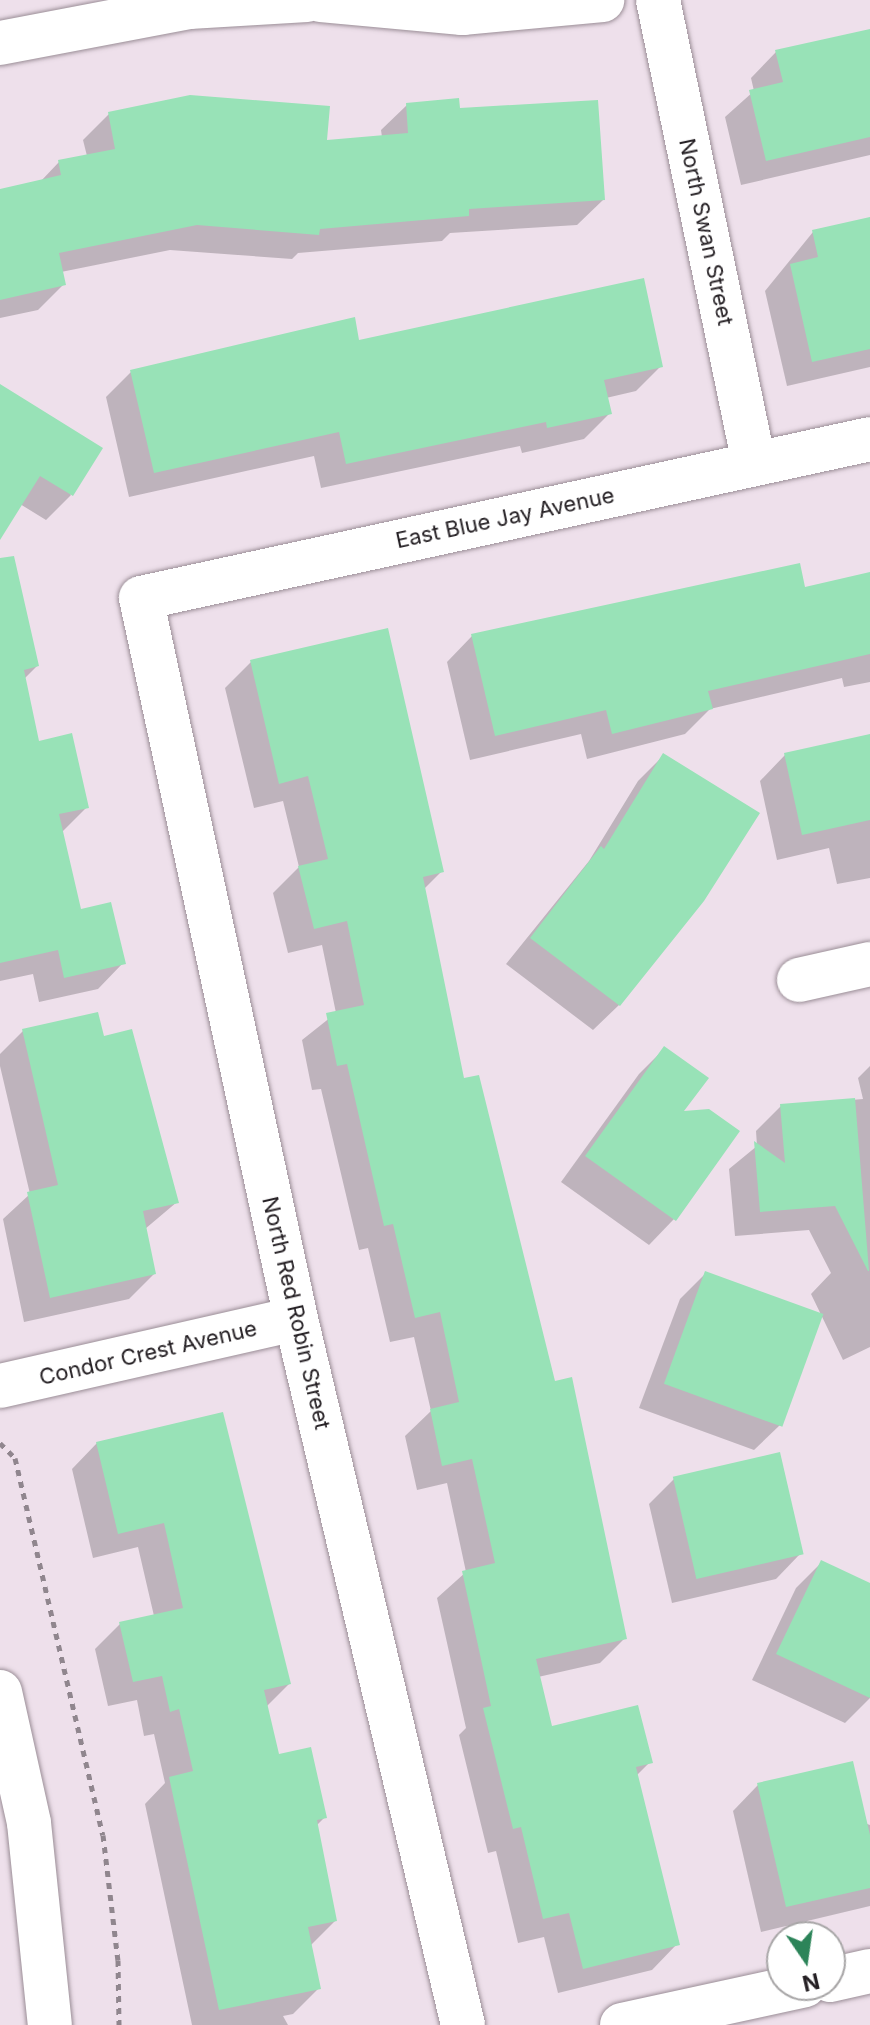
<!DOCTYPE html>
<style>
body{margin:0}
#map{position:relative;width:870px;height:2025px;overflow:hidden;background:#eee0eb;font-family:Inter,sans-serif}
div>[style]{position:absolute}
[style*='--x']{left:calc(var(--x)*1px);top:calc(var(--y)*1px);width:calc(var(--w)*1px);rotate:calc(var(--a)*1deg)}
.shadow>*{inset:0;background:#0003}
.building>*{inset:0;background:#98e2b7;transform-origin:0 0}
.path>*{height:5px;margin-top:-2.5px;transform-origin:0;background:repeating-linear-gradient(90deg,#90868e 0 6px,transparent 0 12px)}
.roads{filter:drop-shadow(0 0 2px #9b8e97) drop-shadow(0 0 2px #9b8e97)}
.minor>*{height:44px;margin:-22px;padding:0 22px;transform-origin:22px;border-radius:22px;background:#fff}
span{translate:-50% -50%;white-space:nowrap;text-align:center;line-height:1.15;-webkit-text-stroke:8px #fff;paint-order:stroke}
.street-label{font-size:22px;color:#252024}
.north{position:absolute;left:766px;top:1921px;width:80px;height:80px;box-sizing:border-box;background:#fff;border:2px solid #a8a6a7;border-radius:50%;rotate:167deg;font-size:22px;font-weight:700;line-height:32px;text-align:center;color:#252024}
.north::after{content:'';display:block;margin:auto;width:28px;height:36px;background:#2c8459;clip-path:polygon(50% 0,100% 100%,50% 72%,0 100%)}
</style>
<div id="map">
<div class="shadow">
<i style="clip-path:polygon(870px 31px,870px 155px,741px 185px,725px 117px,754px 91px,751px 78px,776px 52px)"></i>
<i style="clip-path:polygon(407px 105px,603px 200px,577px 225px,450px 233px,442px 241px,298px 253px,292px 259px,170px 250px,61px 272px,64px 284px,38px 310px,0 318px,0 191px,40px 182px,59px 162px,87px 156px,83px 140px,109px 114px,325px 143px,382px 137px,381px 130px)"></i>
<i style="clip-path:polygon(870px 219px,870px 367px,787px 386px,765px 291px,813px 232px)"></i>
<i style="clip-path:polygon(661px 366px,636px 391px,606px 398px,609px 414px,584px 439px,522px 453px,520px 446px,321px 488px,314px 456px,129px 497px,106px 397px,131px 372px)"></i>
<i style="clip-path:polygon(0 387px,71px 495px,46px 520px,20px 504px,0 532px)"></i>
<i style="clip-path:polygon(870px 575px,870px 682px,844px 687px,842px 678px,710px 709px,685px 734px,587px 759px,581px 734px,470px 760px,447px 662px,472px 636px,804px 589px)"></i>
<i style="clip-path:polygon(0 607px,37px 666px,24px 679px,37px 743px,87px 807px,61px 833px,79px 912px,123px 963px,98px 989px,39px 1002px,33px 974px,0 981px)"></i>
<i style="clip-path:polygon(251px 662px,442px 871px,423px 890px,462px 1081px,625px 1638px,600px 1663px,538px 1677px,550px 1728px,650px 1762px,636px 1776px,677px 1944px,652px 1970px,558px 1993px,544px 1937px,518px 1943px,496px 1851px,488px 1853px,459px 1735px,466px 1728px,437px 1598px,466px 1572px,447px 1483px,417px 1490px,405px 1436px,431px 1411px,414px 1337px,390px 1342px,368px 1248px,359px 1250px,321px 1089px,312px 1090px,302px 1040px,336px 1013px,322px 945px,288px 953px,273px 893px,299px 867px,283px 801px,254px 808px,225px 688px)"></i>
<i style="clip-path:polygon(870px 737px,870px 878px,837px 884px,829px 848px,777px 860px,760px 781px,785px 755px)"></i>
<i style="clip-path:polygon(663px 756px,619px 1005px,593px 1030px,506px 964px,589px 861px,638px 781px)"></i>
<i style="clip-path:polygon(23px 1031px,102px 1038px,177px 1202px,145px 1229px,154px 1274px,129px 1299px,24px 1322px,3px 1219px,30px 1194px,0 1066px,0 1054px)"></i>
<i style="clip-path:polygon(665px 1048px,679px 1113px,674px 1219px,649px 1245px,561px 1182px,639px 1074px)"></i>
<i style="clip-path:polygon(870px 1066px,870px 1347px,843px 1360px,811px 1294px,831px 1273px,809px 1230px,735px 1236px,729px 1169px,757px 1146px,756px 1131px,781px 1106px,863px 1099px,858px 1078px)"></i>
<i style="clip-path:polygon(705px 1274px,780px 1425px,754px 1450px,639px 1408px,680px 1299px)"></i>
<i style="clip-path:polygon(221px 1415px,289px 1684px,266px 1707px,277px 1756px,325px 1817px,316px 1826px,335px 1921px,310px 1946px,318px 1989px,293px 2014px,283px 2016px,288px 2025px,192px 2025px,145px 1804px,165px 1783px,154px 1734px,144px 1736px,137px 1700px,108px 1706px,95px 1649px,120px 1624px,154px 1616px,138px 1547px,93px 1558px,72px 1469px,97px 1443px)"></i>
<i style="clip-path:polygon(674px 1479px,801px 1553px,776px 1579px,672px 1603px,649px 1504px)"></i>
<i style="clip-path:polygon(821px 1563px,870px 1585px,870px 1698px,845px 1723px,752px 1680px,796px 1588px)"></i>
<i style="clip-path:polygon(758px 1785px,870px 1825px,870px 1906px,761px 1932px,733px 1811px)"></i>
</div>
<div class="building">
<i style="clip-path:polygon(870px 29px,870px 137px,766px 161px,749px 90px,783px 82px,775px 50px)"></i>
<i style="clip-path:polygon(190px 95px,330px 106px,327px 140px,408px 133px,406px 103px,459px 98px,460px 108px,598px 100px,605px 200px,469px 209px,469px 216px,320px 229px,319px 235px,197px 225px,59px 253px,66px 285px,0 300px,0 189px,61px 175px,58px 160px,115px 149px,108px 112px)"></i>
<i style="clip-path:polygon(870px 217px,870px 349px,812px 362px,790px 264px,818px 257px,812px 230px)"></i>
<i style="clip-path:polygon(644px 278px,663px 367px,604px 380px,612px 414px,547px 428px,546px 422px,346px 464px,339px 432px,154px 473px,130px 370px,355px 317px,359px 340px)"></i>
<i style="clip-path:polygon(0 384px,103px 448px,73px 496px,40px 476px,0 540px)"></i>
<i style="clip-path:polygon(14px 556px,39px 666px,24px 670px,39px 741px,72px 733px,89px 808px,59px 814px,81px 909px,111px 902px,126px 964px,64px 978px,58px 950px,0 963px,0 558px)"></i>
<i style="clip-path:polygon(800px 563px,805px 587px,870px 572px,870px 654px,708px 691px,713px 709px,612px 734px,606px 710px,495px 736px,471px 634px)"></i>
<i style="clip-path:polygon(388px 628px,444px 872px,423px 877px,464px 1078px,479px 1075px,555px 1381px,572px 1377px,627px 1639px,536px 1659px,552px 1726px,638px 1705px,653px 1763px,636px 1767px,680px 1945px,583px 1969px,569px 1913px,543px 1919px,521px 1827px,513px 1829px,483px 1708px,491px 1706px,462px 1571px,495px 1563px,472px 1459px,442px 1466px,430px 1409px,459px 1402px,440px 1312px,415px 1318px,393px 1224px,384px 1226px,347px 1064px,337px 1066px,326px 1013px,364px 1005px,347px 921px,314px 929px,298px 866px,328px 859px,308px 776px,279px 784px,250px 660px)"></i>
<i style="clip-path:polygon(870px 734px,870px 820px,802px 835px,784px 753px)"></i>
<i style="clip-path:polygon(663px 753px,760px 813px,704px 901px,620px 1006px,530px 938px,601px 846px,604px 849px)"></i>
<i style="clip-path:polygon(98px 1012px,104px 1036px,132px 1029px,179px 1203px,143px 1211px,156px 1274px,50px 1298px,27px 1192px,58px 1185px,22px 1029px)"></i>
<i style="clip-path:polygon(664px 1046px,709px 1078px,684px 1111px,709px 1109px,740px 1131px,676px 1221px,585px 1156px)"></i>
<i style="clip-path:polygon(855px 1098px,869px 1271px,868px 1271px,835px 1206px,760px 1212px,754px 1141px,785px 1163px,780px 1104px)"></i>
<i style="left:705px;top:1271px;width:126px;height:120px;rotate:20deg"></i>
<i style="clip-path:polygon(223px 1412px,291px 1684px,264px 1690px,279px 1754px,311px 1747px,327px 1818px,317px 1820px,337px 1921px,308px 1927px,321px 1989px,219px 2010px,169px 1777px,193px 1771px,179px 1709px,170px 1712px,162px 1676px,133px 1682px,119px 1622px,183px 1608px,164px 1523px,118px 1534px,96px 1442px)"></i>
<i style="left:780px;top:1452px;width:105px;height:110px;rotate:77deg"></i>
<i style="clip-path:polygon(821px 1560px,870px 1583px,870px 1698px,776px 1654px)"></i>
<i style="clip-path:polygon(853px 1761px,870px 1835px,870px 1888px,786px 1907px,757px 1783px)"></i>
</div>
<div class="path">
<i style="--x:0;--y:1443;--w:21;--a:45"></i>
<i style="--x:15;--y:1458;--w:387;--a:76.9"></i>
<i style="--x:103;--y:1835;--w:126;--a:83.2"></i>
<i style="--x:118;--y:1960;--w:65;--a:89.1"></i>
</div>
<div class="roads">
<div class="minor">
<i style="--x:321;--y:0;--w:142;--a:5.3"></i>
<i style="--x:462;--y:13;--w:141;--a:-5.3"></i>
<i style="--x:658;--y:0;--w:473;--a:78.3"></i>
<i style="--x:0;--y:43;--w:192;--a:-10.8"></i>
<i style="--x:189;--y:7;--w:118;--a:-3.4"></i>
<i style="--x:799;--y:980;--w:73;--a:-12.7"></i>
<i style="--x:0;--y:1386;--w:303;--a:-12.8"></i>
<i style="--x:0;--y:1692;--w:134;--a:77.5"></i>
<i style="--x:29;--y:1823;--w:203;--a:84.1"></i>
<i style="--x:830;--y:1980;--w:41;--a:-12.7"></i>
<i style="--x:463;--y:2025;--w:725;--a:-103.31"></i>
<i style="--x:296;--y:1319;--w:737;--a:-102.13"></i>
<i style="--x:141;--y:598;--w:746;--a:-12.3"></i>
<i style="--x:622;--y:2025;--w:187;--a:-12.3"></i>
</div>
</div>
<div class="street-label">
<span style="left:706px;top:232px;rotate:78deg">North Swan Street</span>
<span style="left:505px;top:518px;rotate:-12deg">East Blue Jay Avenue</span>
<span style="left:296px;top:1313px;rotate:77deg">North Red Robin Street</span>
<span style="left:148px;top:1353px;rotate:-13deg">Condor Crest Avenue</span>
</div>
<div class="north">N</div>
</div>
